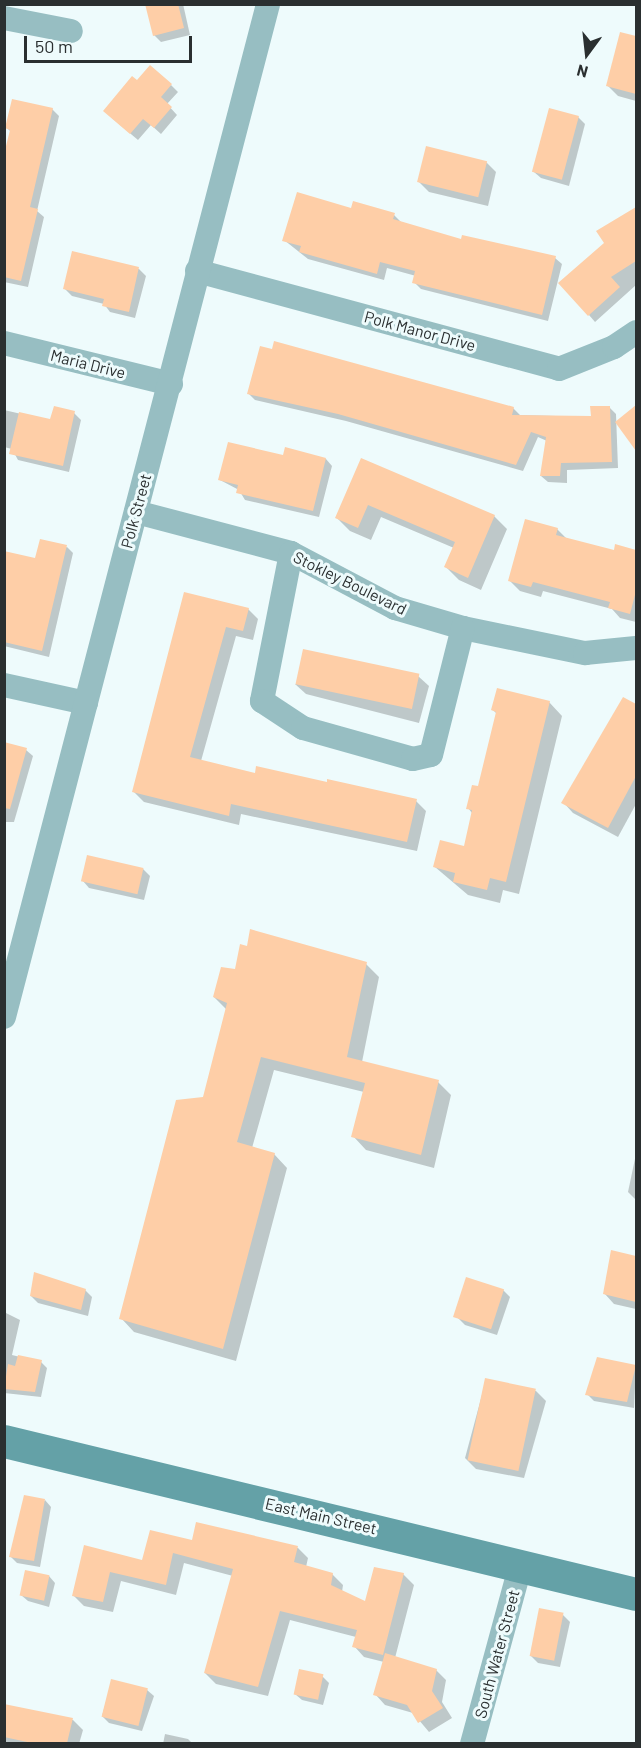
<!DOCTYPE html>
<style>
body{margin:0}
#map{position:relative;width:641px;height:1748px;overflow:hidden;background:#eefbfc;font-family:Barlow,sans-serif}
div>[style]{position:absolute}
[style*='--x']{left:calc(var(--x)*1px);top:calc(var(--y)*1px);width:calc(var(--w)*1px);rotate:calc(var(--a)*1deg)}
.shadow>*{inset:0;background:#0003}
.building>*{inset:0;background:#fecea7;transform-origin:0 0}
.street>*{height:24px;margin:-12px;padding:0 12px;transform-origin:12px;border-radius:12px;background:#97bec2}
.secondary>*{height:33px;margin:-16.5px;padding:0 16.5px;transform-origin:16.5px;border-radius:16.5px;background:#64a1a7}
span{translate:-50% -50%;white-space:nowrap;text-align:center;line-height:1.15;-webkit-text-stroke:6px #eefbfc;paint-order:stroke}
.street-label{font-size:16px;color:#2a2f30}
.frame{position:absolute;inset:0;border:6px solid #2a2f30;pointer-events:none}
.north{position:absolute;left:557px;top:24px;width:60px;height:60px;-webkit-text-stroke:4px #eefbfc;paint-order:stroke;rotate:195deg;font-size:16px;font-weight:700;line-height:24px;text-align:center;color:#2a2f30}
.north::after{content:'';display:block;margin:auto;width:21px;height:27px;background:#2a2f30;clip-path:polygon(50% 0,100% 100%,50% 72%,0 100%)}
.scale{position:absolute;left:24px;top:36px;width:168px;height:27px;box-sizing:border-box;border:3px solid #2a2f30;border-top:0;padding-left:8px;font-size:18px;line-height:21px;white-space:nowrap;color:#2a2f30;-webkit-text-stroke:4px #eefbfc;paint-order:stroke}
</style>
<div id="map">
<div class="shadow">
<i style="clip-path:polygon(147px 4px,183px 4px,190px 35px,161px 42px,154px 35px)"></i>
<i style="clip-path:polygon(621px 34px,636px 38px,636px 101px,618px 96px,608px 86px)"></i>
<i style="clip-path:polygon(171px 85px,178px 92px,167px 104px,177px 115px,161px 134px,151px 125px,138px 140px,112px 118px)"></i>
<i style="clip-path:polygon(52px 109px,59px 116px,37px 211px,44px 217px,28px 287px,4px 282px,4px 171px,11px 132px,7px 128px)"></i>
<i style="clip-path:polygon(578px 117px,585px 124px,569px 186px,541px 178px,534px 172px)"></i>
<i style="clip-path:polygon(486px 162px,496px 172px,488px 206px,429px 192px,419px 182px)"></i>
<i style="clip-path:polygon(636px 208px,636px 285px,595px 322px,589px 315px,606px 243px,598px 231px)"></i>
<i style="clip-path:polygon(352px 210px,394px 215px,401px 222px,462px 241px,555px 258px,562px 264px,548px 321px,421px 289px,414px 282px,416px 276px,387px 268px,384px 280px,308px 259px,284px 240px)"></i>
<i style="clip-path:polygon(74px 253px,139px 269px,146px 276px,135px 318px,110px 312px,104px 304px,72px 296px,65px 289px)"></i>
<i style="clip-path:polygon(248px 393px,513px 408px,520px 415px,592px 417px,609px 407px,616px 414px,618px 468px,567px 470px,567px 483px,548px 482px,541px 476px,547px 441px,538px 437px,523px 471px,346px 421px,255px 400px)"></i>
<i style="clip-path:polygon(636px 407px,636px 448px,617px 422px)"></i>
<i style="clip-path:polygon(4px 410px,52px 421px,74px 413px,81px 420px,69px 472px,18px 460px,12px 449px,4px 447px)"></i>
<i style="clip-path:polygon(284px 457px,326px 459px,332px 466px,319px 517px,245px 500px,239px 490px,220px 480px)"></i>
<i style="clip-path:polygon(362px 460px,494px 516px,507px 529px,481px 590px,459px 580px,446px 567px,454px 548px,381px 517px,371px 540px,350px 531px,337px 518px)"></i>
<i style="clip-path:polygon(557px 529px,568px 540px,615px 552px,616px 546px,636px 551px,636px 622px,620px 618px,612px 609px,543px 591px,541px 597px,520px 591px,510px 581px)"></i>
<i style="clip-path:polygon(67px 547px,73px 553px,49px 657px,4px 646px,4px 620px,36px 560px)"></i>
<i style="clip-path:polygon(185px 594px,248px 609px,258px 619px,253px 640px,236px 636px,201px 761px,256px 775px,416px 801px,426px 811px,417px 851px,241px 814px,239px 825px,144px 802px,134px 792px)"></i>
<i style="clip-path:polygon(418px 676px,429px 686px,419px 723px,306px 694px,295px 684px)"></i>
<i style="clip-path:polygon(624px 699px,636px 705px,636px 804px,618px 837px,573px 813px,563px 802px)"></i>
<i style="clip-path:polygon(549px 702px,562px 716px,519px 894px,503px 890px,500px 903px,468px 895px,435px 867px,465px 848px,472px 813px,468px 808px,479px 788px,497px 714px,493px 710px)"></i>
<i style="clip-path:polygon(4px 743px,26px 750px,33px 756px,14px 822px,4px 822px)"></i>
<i style="clip-path:polygon(143px 869px,150px 876px,144px 900px,89px 888px,83px 881px)"></i>
<i style="clip-path:polygon(366px 964px,379px 977px,362px 1062px,438px 1082px,451px 1095px,434px 1168px,366px 1150px,353px 1136px,364px 1092px,274px 1070px,252px 1148px,274px 1154px,287px 1168px,236px 1361px,134px 1332px,121px 1318px,204px 1098px,227px 1010px,214px 997px,236px 971px)"></i>
<i style="clip-path:polygon(636px 1154px,636px 1200px,628px 1192px)"></i>
<i style="clip-path:polygon(612px 1252px,636px 1258px,636px 1309px,614px 1304px,604px 1293px)"></i>
<i style="clip-path:polygon(85px 1290px,92px 1297px,88px 1316px,38px 1303px,31px 1296px)"></i>
<i style="clip-path:polygon(503px 1290px,510px 1297px,497px 1335px,465px 1325px,458px 1318px)"></i>
<i style="clip-path:polygon(4px 1312px,20px 1320px,12px 1355px,41px 1362px,47px 1368px,41px 1397px,4px 1393px)"></i>
<i style="clip-path:polygon(598px 1359px,636px 1367px,634px 1408px,594px 1401px,587px 1394px)"></i>
<i style="clip-path:polygon(486px 1380px,536px 1391px,546px 1401px,524px 1478px,476px 1469px,465px 1458px)"></i>
<i style="clip-path:polygon(45px 1500px,51px 1507px,40px 1567px,17px 1563px,10px 1556px)"></i>
<i style="clip-path:polygon(197px 1523px,298px 1548px,308px 1558px,306px 1567px,332px 1574px,343px 1585px,342px 1592px,366px 1603px,403px 1574px,414px 1585px,395px 1658px,436px 1670px,446px 1680px,442px 1702px,452px 1718px,429px 1732px,413px 1713px,385px 1705px,375px 1694px,384px 1662px,364px 1657px,354px 1646px,356px 1637px,290px 1620px,268px 1696px,216px 1684px,205px 1673px,233px 1576px,184px 1563px,176px 1595px,121px 1581px,113px 1612px,84px 1606px,73px 1595px,85px 1547px,143px 1562px,193px 1542px)"></i>
<i style="clip-path:polygon(49px 1576px,55px 1583px,49px 1607px,28px 1601px,21px 1595px)"></i>
<i style="clip-path:polygon(563px 1615px,570px 1622px,560px 1667px,538px 1663px,531px 1656px)"></i>
<i style="clip-path:polygon(322px 1676px,329px 1683px,323px 1705px,302px 1700px,295px 1694px)"></i>
<i style="clip-path:polygon(112px 1681px,147px 1690px,154px 1696px,142px 1731px,109px 1723px,102px 1716px)"></i>
<i style="clip-path:polygon(4px 1706px,73px 1720px,83px 1730px,79px 1744px,4px 1744px)"></i>
<i style="clip-path:polygon(165px 1734px,188px 1739px,193px 1744px,163px 1744px)"></i>
</div>
<div class="building">
<i style="clip-path:polygon(145px 4px,178px 4px,184px 28px,153px 36px)"></i>
<i style="clip-path:polygon(620px 32px,636px 36px,636px 94px,606px 86px)"></i>
<i style="clip-path:polygon(150px 65px,172px 84px,161px 97px,172px 107px,154px 128px,143px 119px,130px 134px,103px 111px,132px 76px,137px 80px)"></i>
<i style="clip-path:polygon(12px 99px,53px 108px,30px 207px,38px 209px,21px 281px,4px 277px,4px 154px,10px 130px,5px 128px)"></i>
<i style="left:549px;top:108px;width:31px;height:66px;rotate:15deg"></i>
<i style="left:426px;top:146px;width:63px;height:37px;rotate:14deg"></i>
<i style="clip-path:polygon(297px 192px,351px 208px,353px 201px,395px 213px,393px 219px,461px 239px,462px 235px,556px 256px,542px 315px,412px 283px,415px 271px,380px 262px,377px 274px,299px 252px,301px 246px,282px 241px)"></i>
<i style="clip-path:polygon(636px 207px,636px 261px,611px 277px,620px 287px,588px 316px,558px 283px,604px 243px,596px 231px)"></i>
<i style="clip-path:polygon(72px 251px,139px 267px,129px 312px,102px 306px,104px 299px,63px 289px)"></i>
<i style="clip-path:polygon(274px 341px,514px 407px,512px 415px,591px 416px,590px 406px,610px 406px,612px 462px,561px 463px,560px 476px,540px 476px,546px 437px,531px 432px,516px 465px,338px 414px,247px 394px,260px 346px,272px 349px)"></i>
<i style="clip-path:polygon(636px 405px,636px 451px,615px 422px)"></i>
<i style="clip-path:polygon(54px 406px,75px 411px,63px 466px,9px 454px,19px 412px,50px 419px)"></i>
<i style="clip-path:polygon(228px 442px,283px 455px,285px 447px,326px 458px,313px 511px,236px 493px,238px 485px,218px 480px)"></i>
<i style="clip-path:polygon(361px 458px,495px 515px,468px 578px,444px 567px,455px 542px,368px 505px,358px 528px,335px 518px)"></i>
<i style="clip-path:polygon(525px 519px,558px 528px,556px 535px,614px 550px,615px 544px,636px 550px,636px 591px,630px 614px,608px 608px,610px 602px,533px 582px,531px 587px,508px 581px)"></i>
<i style="clip-path:polygon(40px 539px,67px 545px,42px 651px,4px 642px,4px 551px,35px 558px)"></i>
<i style="clip-path:polygon(184px 592px,249px 608px,243px 631px,226px 627px,190px 757px,255px 773px,256px 766px,327px 782px,327px 779px,417px 799px,407px 842px,231px 804px,229px 816px,132px 792px)"></i>
<i style="left:303px;top:649px;width:119px;height:36px;rotate:12deg"></i>
<i style="clip-path:polygon(497px 688px,550px 701px,506px 882px,490px 878px,487px 890px,453px 882px,455px 873px,433px 867px,440px 840px,464px 846px,472px 810px,466px 809px,472px 785px,478px 786px,496px 712px,491px 710px)"></i>
<i style="clip-path:polygon(623px 697px,636px 704px,636px 776px,608px 828px,561px 803px)"></i>
<i style="clip-path:polygon(4px 742px,27px 748px,10px 809px,4px 808px)"></i>
<i style="left:87px;top:855px;width:58px;height:27px;rotate:13deg"></i>
<i style="clip-path:polygon(250px 929px,367px 962px,347px 1057px,439px 1080px,421px 1155px,351px 1137px,365px 1083px,261px 1057px,237px 1142px,275px 1153px,223px 1349px,119px 1319px,176px 1100px,203px 1097px,227px 1003px,213px 997px,221px 967px,235px 969px,240px 944px,247px 946px)"></i>
<i style="clip-path:polygon(611px 1250px,636px 1256px,636px 1302px,603px 1294px)"></i>
<i style="clip-path:polygon(34px 1272px,86px 1289px,81px 1310px,30px 1296px)"></i>
<i style="left:466px;top:1277px;width:40px;height:42px;rotate:18deg"></i>
<i style="clip-path:polygon(18px 1355px,42px 1360px,35px 1392px,4px 1389px,8px 1364px,15px 1366px)"></i>
<i style="clip-path:polygon(597px 1357px,636px 1365px,627px 1402px,585px 1395px)"></i>
<i style="left:485px;top:1378px;width:52px;height:84px;rotate:12deg"></i>
<i style="clip-path:polygon(24px 1495px,45px 1499px,34px 1561px,9px 1557px)"></i>
<i style="clip-path:polygon(196px 1522px,298px 1546px,294px 1562px,333px 1573px,331px 1585px,365px 1601px,374px 1567px,404px 1573px,383px 1655px,352px 1647px,357px 1630px,280px 1611px,258px 1687px,204px 1673px,233px 1569px,173px 1553px,166px 1585px,110px 1572px,103px 1602px,72px 1596px,84px 1545px,142px 1560px,150px 1530px,192px 1540px)"></i>
<i style="left:25px;top:1570px;width:25px;height:26px;rotate:12deg"></i>
<i style="left:539px;top:1608px;width:25px;height:49px;rotate:11deg"></i>
<i style="clip-path:polygon(385px 1653px,437px 1669px,432px 1691px,443px 1708px,418px 1723px,407px 1705px,373px 1695px)"></i>
<i style="left:299px;top:1669px;width:25px;height:26px;rotate:12deg"></i>
<i style="left:111px;top:1679px;width:38px;height:39px;rotate:14deg"></i>
<i style="clip-path:polygon(4px 1704px,73px 1718px,67px 1743px,32px 1743px,4px 1737px)"></i>
</div>
<div class="street">
<i style="--x:4;--y:18;--w:68;--a:11"></i>
<i style="--x:197;--y:271;--w:375;--a:15.1"></i>
<i style="--x:559;--y:369;--w:59;--a:-21.8"></i>
<i style="--x:614;--y:347;--w:27;--a:-34"></i>
<i style="--x:4;--y:343;--w:172;--a:13.8"></i>
<i style="--x:136;--y:512;--w:160;--a:14.8"></i>
<i style="--x:291;--y:553;--w:118;--a:27.9"></i>
<i style="--x:395;--y:608;--w:71;--a:16.4"></i>
<i style="--x:463;--y:628;--w:125;--a:11.6"></i>
<i style="--x:585;--y:653;--w:51;--a:-5.6"></i>
<i style="--x:291;--y:553;--w:151;--a:101.1"></i>
<i style="--x:262;--y:701;--w:49;--a:33.4"></i>
<i style="--x:303;--y:728;--w:114;--a:15.7"></i>
<i style="--x:413;--y:759;--w:18;--a:-13"></i>
<i style="--x:431;--y:755;--w:131;--a:-75.9"></i>
<i style="--x:4;--y:685;--w:84;--a:12.4"></i>
<i style="--x:4;--y:1017;--w:1047;--a:-75.39"></i>
<i style="--x:472;--y:1744;--w:187;--a:-74.8"></i>
</div>
<div class="secondary">
<i style="--x:4;--y:1441;--w:650;--a:13.61"></i>
</div>
<div class="street-label">
<span style="left:420px;top:331px;rotate:15deg">Polk Manor Drive</span>
<span style="left:88px;top:364px;rotate:14deg">Maria Drive</span>
<span style="left:136px;top:511px;rotate:-75deg">Polk Street</span>
<span style="left:350px;top:583px;rotate:26deg">Stokley Boulevard</span>
<span style="left:321px;top:1516px;rotate:13deg">East Main Street</span>
<span style="left:497px;top:1654px;rotate:-75deg">South Water Street</span>
</div>
<div class="frame"></div>
<div class="north">N</div>
<div class="scale">50 m</div>
</div>
